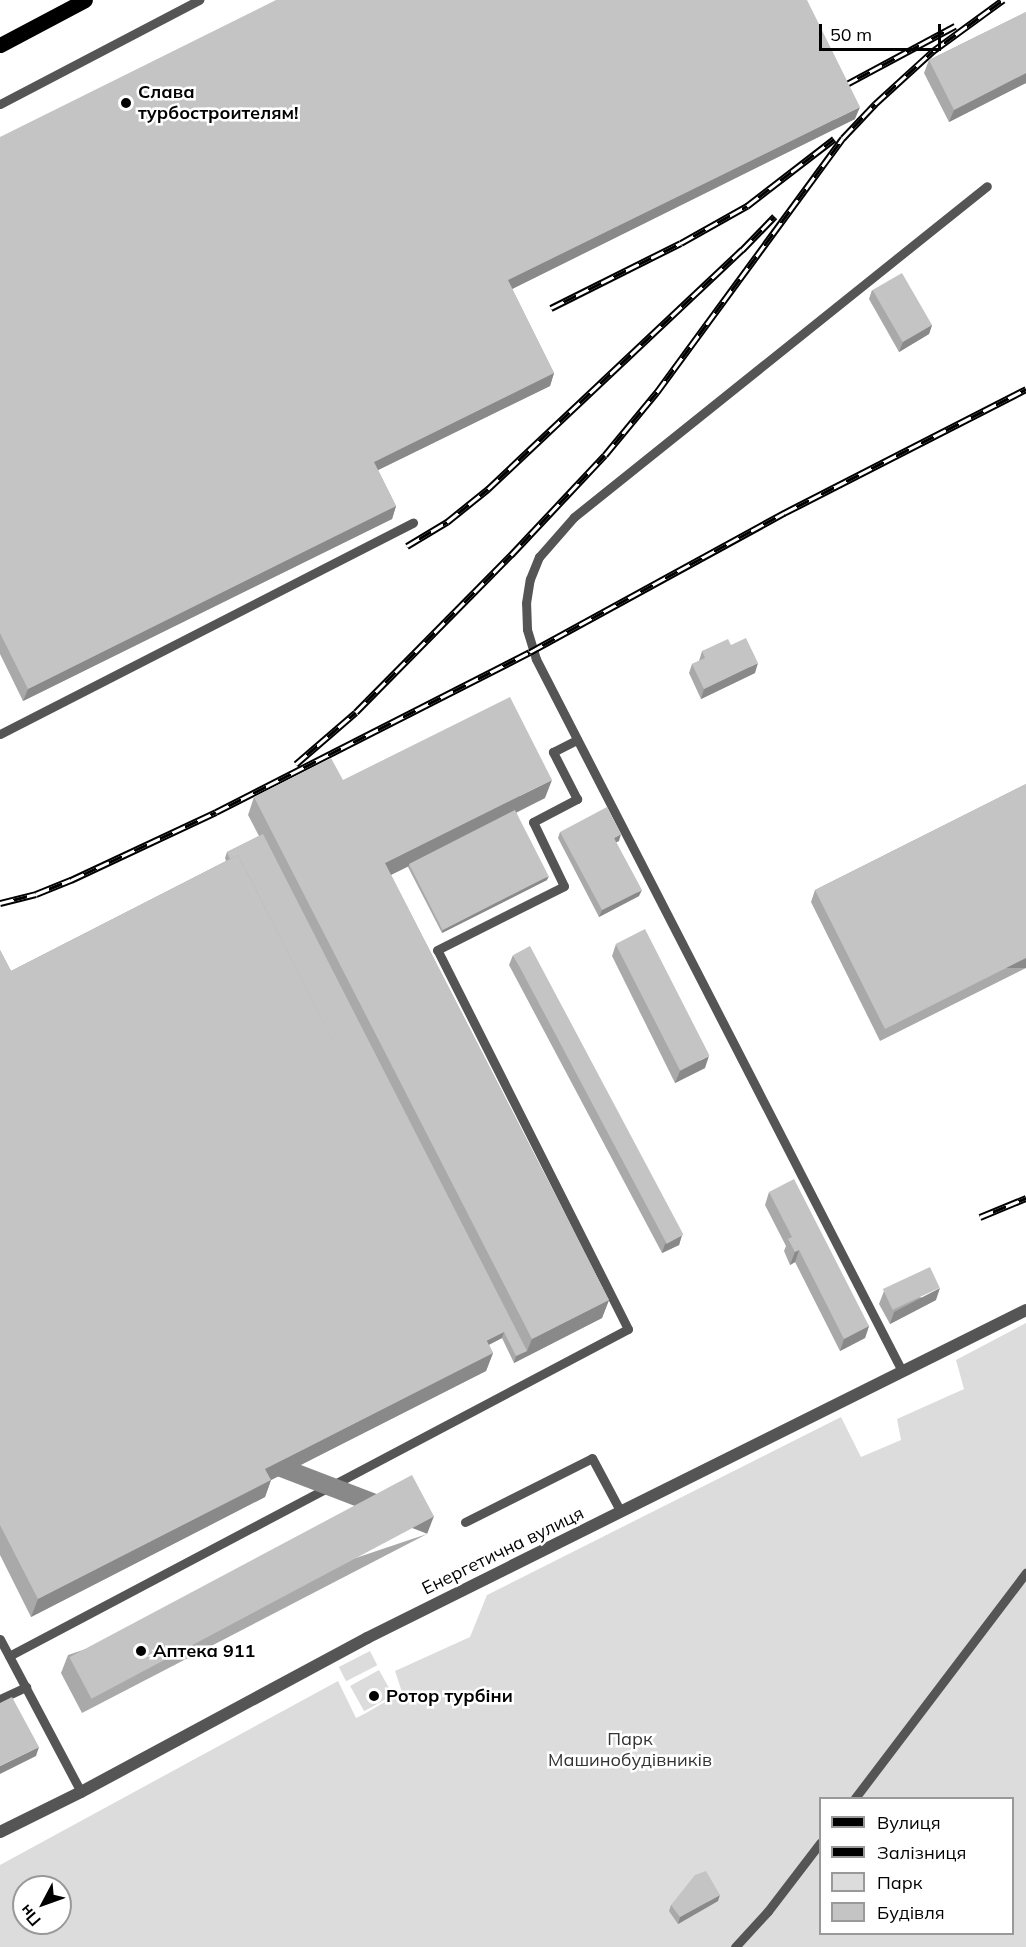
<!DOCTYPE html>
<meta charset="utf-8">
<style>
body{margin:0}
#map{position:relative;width:1026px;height:1947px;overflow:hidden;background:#fff;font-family:Mulish,sans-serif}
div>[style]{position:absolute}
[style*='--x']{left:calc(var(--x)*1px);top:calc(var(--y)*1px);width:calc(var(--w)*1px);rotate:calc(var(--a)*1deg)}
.green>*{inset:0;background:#dcdcdc;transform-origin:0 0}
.service>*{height:9px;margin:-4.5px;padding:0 4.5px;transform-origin:4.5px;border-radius:4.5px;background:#555}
.tertiary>*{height:12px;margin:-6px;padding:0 6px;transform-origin:6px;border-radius:6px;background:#555}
.primary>*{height:15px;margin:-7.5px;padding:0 7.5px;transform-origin:7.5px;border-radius:7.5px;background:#000}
.rail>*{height:7px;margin-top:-3.5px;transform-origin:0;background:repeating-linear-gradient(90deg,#fff 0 14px,#000 0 28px);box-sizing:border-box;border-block:2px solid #000}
.wall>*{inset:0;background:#a9a9a9}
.shaded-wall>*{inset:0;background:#898989;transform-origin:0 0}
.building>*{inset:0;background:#c4c4c4;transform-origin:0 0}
.dots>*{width:16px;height:16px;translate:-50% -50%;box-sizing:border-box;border:3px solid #fff;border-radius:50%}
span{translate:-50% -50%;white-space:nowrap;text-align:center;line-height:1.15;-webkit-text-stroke:5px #fff;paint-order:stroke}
.poi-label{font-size:18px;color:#000;font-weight:700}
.left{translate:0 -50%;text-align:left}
.street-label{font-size:18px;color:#000}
.park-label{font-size:18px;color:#333}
.legend{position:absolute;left:819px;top:1797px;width:195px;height:138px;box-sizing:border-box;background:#fff;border:2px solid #999;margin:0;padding:8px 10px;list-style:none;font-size:18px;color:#000}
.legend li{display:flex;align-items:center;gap:12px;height:30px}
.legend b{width:30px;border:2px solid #999}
.north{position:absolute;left:12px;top:1875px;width:60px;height:60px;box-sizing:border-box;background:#fff;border:2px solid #999;border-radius:50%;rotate:229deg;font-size:16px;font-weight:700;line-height:24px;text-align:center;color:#000}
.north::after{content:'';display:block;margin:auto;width:21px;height:27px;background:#000;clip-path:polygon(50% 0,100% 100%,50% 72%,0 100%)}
.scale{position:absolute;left:819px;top:24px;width:122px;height:27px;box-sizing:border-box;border:3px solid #000;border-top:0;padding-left:8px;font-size:18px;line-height:21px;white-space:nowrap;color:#000;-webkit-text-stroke:4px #fff;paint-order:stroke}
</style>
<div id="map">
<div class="green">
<i style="clip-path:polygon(evenodd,1026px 1323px,1026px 1947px,0 1947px,0 1865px,338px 1681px,356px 1718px,366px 1713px,402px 1692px,395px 1671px,470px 1637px,487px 1595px,841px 1417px,861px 1457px,901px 1440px,897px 1419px,964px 1389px,956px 1360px,1026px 1323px,820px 1798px,1012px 1798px,1012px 1934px,820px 1934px,820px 1798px,1026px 1323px,24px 1887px,60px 1887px,60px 1923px,24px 1923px,24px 1887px)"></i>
<i style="left:370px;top:1651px;width:16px;height:35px;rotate:63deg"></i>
<i style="left:379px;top:1670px;width:29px;height:33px;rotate:61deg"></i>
</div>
<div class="service">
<i style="--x:0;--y:104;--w:225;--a:-27.6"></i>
<i style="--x:0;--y:734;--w:464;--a:-27.1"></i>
<i style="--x:902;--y:1371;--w:801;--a:-117.21"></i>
<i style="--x:536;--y:659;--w:31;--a:-107"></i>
<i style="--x:527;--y:629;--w:26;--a:-92"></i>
<i style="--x:526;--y:603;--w:24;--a:-81"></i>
<i style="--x:530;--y:579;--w:24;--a:-68"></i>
<i style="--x:539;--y:557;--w:53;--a:-48.8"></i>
<i style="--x:574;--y:517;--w:529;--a:-38.71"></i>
<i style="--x:465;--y:1522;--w:142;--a:-26.7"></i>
<i style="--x:592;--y:1458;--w:61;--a:61.8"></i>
<i style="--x:0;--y:1639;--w:173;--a:62.1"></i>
<i style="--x:9;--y:1656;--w:700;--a:-27.85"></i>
<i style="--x:628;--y:1329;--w:424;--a:-116.7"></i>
<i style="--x:437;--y:950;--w:142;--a:-26.7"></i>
<i style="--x:564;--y:886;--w:71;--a:-115.8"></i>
<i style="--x:533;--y:822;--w:50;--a:-27.6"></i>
<i style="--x:577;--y:799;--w:53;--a:-117.1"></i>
<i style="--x:553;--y:752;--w:27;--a:-27"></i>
<i style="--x:0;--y:1699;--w:29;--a:-25"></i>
<i style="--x:855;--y:1798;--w:283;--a:-52.8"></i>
<i style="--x:735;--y:1947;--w:49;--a:-47.5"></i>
<i style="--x:768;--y:1911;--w:86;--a:-52.6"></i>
</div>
<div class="tertiary">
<i style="--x:0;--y:1832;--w:90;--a:-26.3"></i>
<i style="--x:81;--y:1792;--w:325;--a:-28.3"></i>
<i style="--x:367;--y:1638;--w:736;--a:-26.46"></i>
</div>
<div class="primary">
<i style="--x:0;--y:45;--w:96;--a:-27.9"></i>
</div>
<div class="rail">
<i style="--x:845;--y:85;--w:125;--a:-28.2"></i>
<i style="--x:551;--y:308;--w:145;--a:-26.6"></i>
<i style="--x:681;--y:243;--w:76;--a:-29.3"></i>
<i style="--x:747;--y:206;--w:110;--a:-37.6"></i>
<i style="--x:407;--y:546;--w:47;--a:-31"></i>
<i style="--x:447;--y:522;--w:53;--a:-38.8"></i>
<i style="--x:488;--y:489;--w:349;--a:-43.3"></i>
<i style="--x:742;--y:250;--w:47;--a:-45.9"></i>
<i style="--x:296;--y:764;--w:79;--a:-40.9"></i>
<i style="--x:356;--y:712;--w:221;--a:-45.4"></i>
<i style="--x:511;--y:555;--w:137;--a:-46.8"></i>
<i style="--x:605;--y:455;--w:82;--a:-50.5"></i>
<i style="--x:657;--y:392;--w:315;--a:-53.8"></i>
<i style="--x:843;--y:138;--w:47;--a:-46.7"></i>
<i style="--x:875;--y:104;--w:79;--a:-42.4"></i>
<i style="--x:933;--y:51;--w:87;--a:-36.1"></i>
<i style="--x:0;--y:903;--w:37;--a:-14"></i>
<i style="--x:36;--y:894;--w:38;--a:-22"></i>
<i style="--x:71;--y:880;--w:160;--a:-25.1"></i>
<i style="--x:216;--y:812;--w:352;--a:-27"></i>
<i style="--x:530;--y:652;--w:290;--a:-28.7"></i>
<i style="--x:784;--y:513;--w:272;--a:-27.1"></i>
<i style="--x:980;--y:1217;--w:50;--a:-22.4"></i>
</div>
<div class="wall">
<i style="clip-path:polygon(1026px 12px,1026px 83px,949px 122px,924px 73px,929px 60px)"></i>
<i style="clip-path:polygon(855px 119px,512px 289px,554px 373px,550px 386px,378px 470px,396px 506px,392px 519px,23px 701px,0 654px,0 137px)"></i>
<i style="clip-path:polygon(872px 290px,932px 325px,929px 334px,899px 352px,869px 299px)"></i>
<i style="clip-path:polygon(731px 645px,755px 673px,701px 699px,689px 673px,692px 664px,699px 661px,702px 651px)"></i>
<i style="clip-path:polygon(343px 780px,545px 798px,516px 813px,547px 880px,442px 933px,408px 867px,409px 866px,391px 875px,609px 1300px,602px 1318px,514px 1363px,502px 1338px,489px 1345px,493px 1353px,486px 1371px,271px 1480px,265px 1497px,31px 1617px,0 1555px,0 950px,11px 971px,226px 861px,225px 858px,227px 852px,259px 836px,248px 815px,254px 797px)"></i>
<i style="clip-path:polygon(1026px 784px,1026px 968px,880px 1041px,811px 902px,815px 890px)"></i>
<i style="clip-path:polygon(560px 832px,619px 841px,616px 842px,639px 896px,599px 917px,558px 838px)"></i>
<i style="clip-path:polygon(616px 944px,705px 1068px,675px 1083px,612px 956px)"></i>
<i style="clip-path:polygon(513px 955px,682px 1235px,679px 1245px,662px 1253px,509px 965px)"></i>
<i style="clip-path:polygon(769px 1192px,869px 1326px,865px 1338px,840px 1351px,795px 1262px,790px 1265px,784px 1251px,786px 1246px,765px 1205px)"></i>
<i style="clip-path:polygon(884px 1291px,936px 1300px,890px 1324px,879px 1304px)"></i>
<i style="clip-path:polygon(427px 1534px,82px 1713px,61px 1673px,68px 1655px)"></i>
<i style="clip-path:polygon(718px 1901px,678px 1924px,669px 1911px,671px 1905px)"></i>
</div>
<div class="shaded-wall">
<i style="clip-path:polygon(1026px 73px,1026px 83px,949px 122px,954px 110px)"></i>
<i style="clip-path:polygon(860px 107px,855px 119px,504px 293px,508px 280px)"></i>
<i style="clip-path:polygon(932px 325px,929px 334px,899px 352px,903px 342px)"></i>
<i style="clip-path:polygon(554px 373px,550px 386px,370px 474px,374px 462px)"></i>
<i style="clip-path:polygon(396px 506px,392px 519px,23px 701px,28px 689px)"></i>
<i style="clip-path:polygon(758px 663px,755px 673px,701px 699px,704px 689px)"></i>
<i style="clip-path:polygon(552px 780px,545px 798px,410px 865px,409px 864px,409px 866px,378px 881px,385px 863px)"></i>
<i style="clip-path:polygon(621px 834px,619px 841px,612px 844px,614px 838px)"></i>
<i style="clip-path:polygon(549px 876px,547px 880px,442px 933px,443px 930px)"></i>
<i style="clip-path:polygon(642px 890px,639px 896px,599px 917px,602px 910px)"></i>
<i style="left:1026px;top:958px;width:10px;height:158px;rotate:90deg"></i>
<i style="clip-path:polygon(709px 1056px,705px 1068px,675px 1083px,680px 1071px)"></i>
<i style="clip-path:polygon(682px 1235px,679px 1245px,662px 1253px,665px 1244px)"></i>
<i style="clip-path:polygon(799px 1250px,795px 1262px,790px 1265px,795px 1252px)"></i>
<i style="clip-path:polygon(940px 1288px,936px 1300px,890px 1324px,894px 1312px)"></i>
<i style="clip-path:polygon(609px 1300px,602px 1318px,514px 1363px,516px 1356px,527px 1351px,532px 1339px)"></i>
<i style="clip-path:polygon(869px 1326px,865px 1338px,840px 1351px,844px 1339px)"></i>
<i style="clip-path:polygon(504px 1332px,502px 1338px,476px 1351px,478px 1345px)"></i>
<i style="clip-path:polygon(493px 1353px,486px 1371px,271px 1480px,265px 1497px,31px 1617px,38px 1599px,265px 1469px)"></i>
<i style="left:434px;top:1516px;width:19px;height:389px;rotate:111deg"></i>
<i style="clip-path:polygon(39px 1747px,36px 1756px,0 1774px,0 1766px)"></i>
<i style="clip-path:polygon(720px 1895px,718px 1901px,678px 1924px,680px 1917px)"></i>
</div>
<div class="building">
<i style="clip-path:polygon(276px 0,807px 0,860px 107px,508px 280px,554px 373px,374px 462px,396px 506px,28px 689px,0 633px,0 137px)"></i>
<i style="clip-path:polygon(1026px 12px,1026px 73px,954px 110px,929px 60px)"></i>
<i style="left:902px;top:273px;width:60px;height:34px;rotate:60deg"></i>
<i style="clip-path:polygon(746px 638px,758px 663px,704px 689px,692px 664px,705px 658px,702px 651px,728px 639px,731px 645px)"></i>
<i style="clip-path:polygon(510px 697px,552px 780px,385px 863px,609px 1300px,532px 1339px,254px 797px,331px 758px,343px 780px)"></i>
<i style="clip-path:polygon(1026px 784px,1026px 958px,885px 1029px,815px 890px)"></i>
<i style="clip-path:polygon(607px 807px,621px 834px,614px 838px,642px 890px,602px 910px,560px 832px)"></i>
<i style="left:515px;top:810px;width:74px;height:119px;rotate:63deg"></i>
<i style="clip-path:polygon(263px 834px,527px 1351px,516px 1356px,504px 1332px,486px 1341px,238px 855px,230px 859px,227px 852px)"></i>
<i style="clip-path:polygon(238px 855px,493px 1353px,265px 1469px,271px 1480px,38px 1599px,0 1525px,0 950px,11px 971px)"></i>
<i style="left:645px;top:929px;width:142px;height:33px;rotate:63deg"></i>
<i style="left:530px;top:946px;width:327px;height:19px;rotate:62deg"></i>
<i style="clip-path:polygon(794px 1179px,869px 1326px,844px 1339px,799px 1250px,795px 1252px,788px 1239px,792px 1237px,769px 1192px)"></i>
<i style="left:930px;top:1267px;width:23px;height:52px;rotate:65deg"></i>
<i style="left:412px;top:1475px;width:47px;height:388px;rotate:62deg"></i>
<i style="clip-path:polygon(12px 1697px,39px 1747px,0 1766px,0 1703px)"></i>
<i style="clip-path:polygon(706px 1871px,720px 1895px,680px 1917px,671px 1905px,695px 1875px)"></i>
</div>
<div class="dots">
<i style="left:126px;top:103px;background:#000"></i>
<i style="left:141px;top:1651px;background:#000"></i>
<i style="left:374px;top:1696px;background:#000"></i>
</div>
<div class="poi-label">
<span class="left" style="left:138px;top:103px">Слава<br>турбостроителям!</span>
<span class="left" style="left:153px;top:1651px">Аптека 911</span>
<span class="left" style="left:386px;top:1696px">Ротор турбіни</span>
</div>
<div class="street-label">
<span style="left:503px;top:1551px;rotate:-26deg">Енергетична вулиця</span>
</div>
<div class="park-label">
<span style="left:630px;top:1750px">Парк<br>Машинобудівників</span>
</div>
<ul class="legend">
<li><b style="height:8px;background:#000"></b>Вулиця</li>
<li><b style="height:8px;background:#000"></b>Залізниця</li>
<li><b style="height:16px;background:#dcdcdc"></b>Парк</li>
<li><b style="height:16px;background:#c4c4c4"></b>Будівля</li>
</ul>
<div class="north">Пн</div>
<div class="scale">50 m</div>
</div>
